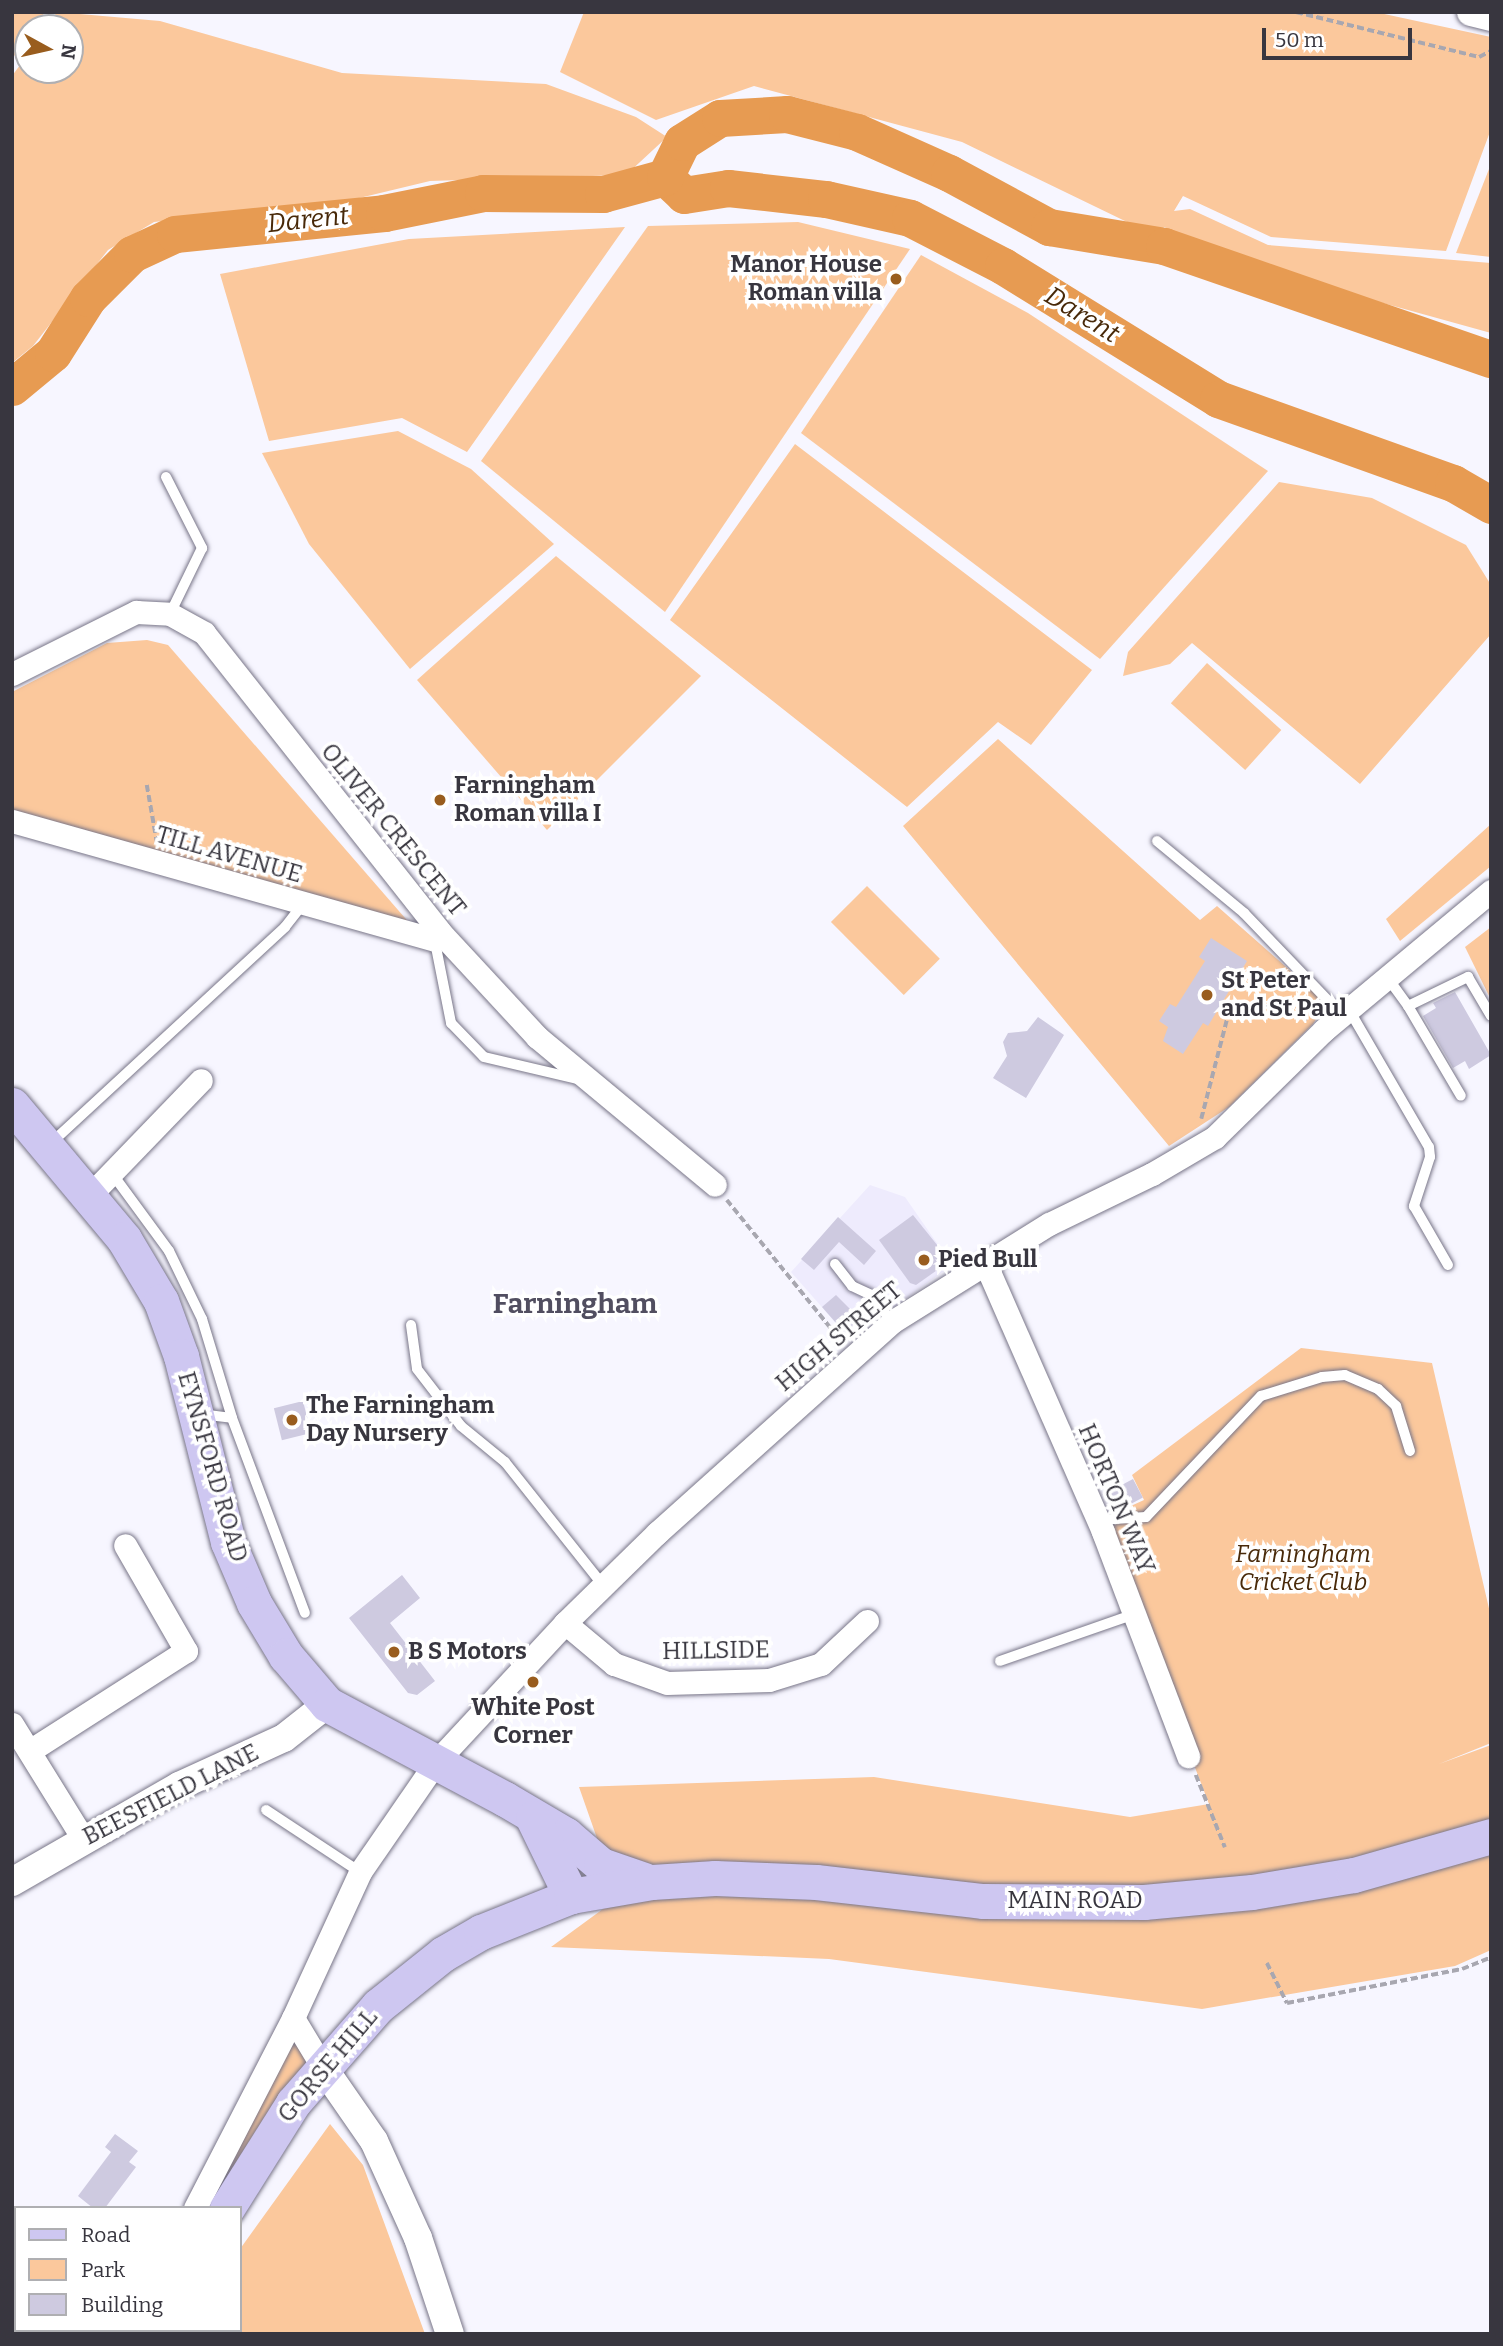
<!DOCTYPE html>
<style>
body{margin:0}
#map{position:relative;width:1503px;height:2346px;overflow:hidden;background:#f7f6ff;font-family:Bitter,serif}
div>[style]{position:absolute}
[style*='--x']{left:calc(var(--x)*1px);top:calc(var(--y)*1px);width:calc(var(--w)*1px);rotate:calc(var(--a)*1deg)}
.built>*{inset:0;background:#eeebfd}
.green>*{inset:0;background:#fbc89c;transform-origin:0 0}
.river>*{height:37px;margin:-18.5px;padding:0 18.5px;transform-origin:18.5px;border-radius:18.5px;background:#e79b52}
.building>*{inset:0;background:#cecae0;transform-origin:0 0}
.path>*{height:3.5px;margin-top:-1.75px;transform-origin:0;background:repeating-linear-gradient(90deg,#a8a7b0 0 7px,transparent 0 10.5px)}
.roads{filter:drop-shadow(0 0 2px #787588) drop-shadow(0 0 2px #787588)}
.service>*{height:10px;margin:-5px;padding:0 5px;transform-origin:5px;border-radius:5px;background:#fff}
.minor>*{height:23px;margin:-11.5px;padding:0 11.5px;transform-origin:11.5px;border-radius:11.5px;background:#fff}
.tertiary>*{height:28px;margin:-14px;padding:0 14px;transform-origin:14px;border-radius:14px;background:#fff}
.primary>*{height:35px;margin:-17.5px;padding:0 17.5px;transform-origin:17.5px;border-radius:17.5px;background:#cec7f1}
.dots>*{width:19px;height:19px;translate:-50% -50%;box-sizing:border-box;border:4px solid #fff;border-radius:50%}
span{translate:-50% -50%;white-space:nowrap;text-align:center;line-height:1.15;-webkit-text-stroke:7px #fff;paint-order:stroke}
.poi-label{font-size:24px;color:#38363f;font-weight:700}
.right{translate:-100% -50%;text-align:right}
.left{translate:0 -50%;text-align:left}
.street-label{font-size:24px;color:#38363f}
.park-label{font-size:24px;color:#492a0a;font-style:italic}
.water-label{font-size:26px;color:#482909;font-style:italic}
.quarter-label{font-size:28px;color:#514e60;font-weight:700}
.frame{position:absolute;inset:0;border:14px solid #38363f;pointer-events:none}
.legend{position:absolute;left:14px;top:2206px;width:228px;height:126px;box-sizing:border-box;background:#fff;border:2px solid #afafb2;margin:0;padding:9px 12px;list-style:none;font-size:21px;color:#38363f}
.legend li{display:flex;align-items:center;gap:14px;height:35px}
.legend b{width:35px;border:2px solid #afafb2}
.north{position:absolute;left:14px;top:14px;width:70px;height:70px;box-sizing:border-box;background:#fff;border:2px solid #afafb2;border-radius:50%;rotate:98deg;font-size:19px;font-weight:700;line-height:28px;text-align:center;color:#38363f}
.north::after{content:'';display:block;margin:auto;width:24px;height:32px;background:#995d1e;clip-path:polygon(50% 0,100% 100%,50% 72%,0 100%)}
.scale{position:absolute;left:1262px;top:28px;width:150px;height:32px;box-sizing:border-box;border:4px solid #38363f;border-top:0;padding-left:9px;font-size:21px;line-height:24px;white-space:nowrap;color:#38363f;-webkit-text-stroke:5px #fff;paint-order:stroke}
</style>
<div id="map">
<div class="built">
<i style="clip-path:polygon(870px 1185px,905px 1197px,952px 1265px,850px 1339px,791px 1272px)"></i>
</div>
<div class="green">
<i style="clip-path:polygon(12px 12px,45px 12px,34px 28px,28px 28px,28px 37px,12px 59px)"></i>
<i style="clip-path:polygon(57px 12px,160px 21px,342px 73px,546px 84px,636px 117px,667px 137px,626px 175px,430px 181px,351px 200px,154px 222px,108px 250px,33px 346px,12px 363px,12px 76px,28px 54px,28px 70px,70px 70px,70px 28px,46px 28px)"></i>
<i style="clip-path:polygon(584px 12px,1375px 12px,1491px 37px,1491px 129px,1446px 251px,1271px 237px,1183px 196px,1174px 211px,1190px 209px,1268px 245px,1491px 263px,1491px 333px,1267px 271px,1164px 227px,1158px 237px,962px 142px,754px 86px,656px 120px,560px 72px)"></i>
<i style="clip-path:polygon(1491px 164px,1491px 257px,1456px 253px)"></i>
<i style="clip-path:polygon(798px 222px,910px 249px,665px 612px,481px 461px,648px 226px)"></i>
<i style="clip-path:polygon(625px 227px,467px 452px,402px 418px,269px 441px,220px 274px,409px 239px)"></i>
<i style="clip-path:polygon(921px 255px,1028px 313px,1268px 471px,1100px 659px,801px 433px)"></i>
<i style="clip-path:polygon(398px 431px,471px 469px,554px 544px,410px 669px,309px 544px,262px 453px)"></i>
<i style="clip-path:polygon(795px 444px,1092px 670px,1031px 745px,998px 722px,907px 807px,670px 620px)"></i>
<i style="clip-path:polygon(1279px 482px,1372px 498px,1466px 545px,1491px 585px,1491px 634px,1360px 784px,1192px 643px,1170px 664px,1123px 676px,1128px 652px)"></i>
<i style="clip-path:polygon(556px 556px,701px 676px,547px 830px,417px 680px)"></i>
<i style="clip-path:polygon(147px 640px,168px 645px,418px 933px,12px 819px,12px 692px,107px 643px)"></i>
<i style="left:1207px;top:663px;width:100px;height:54px;rotate:42deg"></i>
<i style="clip-path:polygon(998px 739px,1200px 920px,1217px 906px,1327px 1003px,1313px 1024px,1229px 1107px,1169px 1146px,903px 826px)"></i>
<i style="clip-path:polygon(1491px 824px,1491px 866px,1400px 941px,1386px 919px)"></i>
<i style="left:867px;top:886px;width:103px;height:51px;rotate:45deg"></i>
<i style="clip-path:polygon(1491px 927px,1491px 1000px,1465px 947px)"></i>
<i style="clip-path:polygon(1301px 1348px,1432px 1363px,1491px 1617px,1491px 1743px,1439px 1764px,1491px 1745px,1491px 1950px,1455px 1966px,1202px 2009px,829px 1959px,551px 1947px,618px 1898px,579px 1787px,874px 1777px,1130px 1817px,1209px 1804px,1100px 1520px,1144px 1500px,1132px 1475px)"></i>
<i style="clip-path:polygon(292px 2019px,324px 2057px,221px 2208px,197px 2208px)"></i>
<i style="clip-path:polygon(330px 2124px,363px 2165px,425px 2334px,179px 2334px,240px 2330px,240px 2249px)"></i>
</div>
<div class="river">
<i style="--x:665;--y:177;--w:26;--a:43"></i>
<i style="--x:684;--y:195;--w:45;--a:-9"></i>
<i style="--x:728;--y:188;--w:99;--a:6.4"></i>
<i style="--x:826;--y:199;--w:86;--a:12.7"></i>
<i style="--x:910;--y:218;--w:105;--a:27.3"></i>
<i style="--x:1003;--y:266;--w:253;--a:31.7"></i>
<i style="--x:1218;--y:399;--w:250;--a:19.7"></i>
<i style="--x:1453;--y:483;--w:44;--a:30.1"></i>
<i style="--x:12;--y:387;--w:53;--a:-39.7"></i>
<i style="--x:53;--y:353;--w:65;--a:-57.5"></i>
<i style="--x:88;--y:298;--w:62;--a:-45"></i>
<i style="--x:132;--y:254;--w:47;--a:-24.9"></i>
<i style="--x:175;--y:234;--w:210;--a:-5.7"></i>
<i style="--x:384;--y:213;--w:101;--a:-11.4"></i>
<i style="--x:483;--y:193;--w:120;--a:0.5"></i>
<i style="--x:603;--y:194;--w:64;--a:-15.3"></i>
<i style="--x:665;--y:177;--w:39;--a:-64"></i>
<i style="--x:682;--y:142;--w:45;--a:-32.3"></i>
<i style="--x:720;--y:118;--w:67;--a:-3.4"></i>
<i style="--x:787;--y:114;--w:72;--a:14.4"></i>
<i style="--x:857;--y:132;--w:101;--a:24"></i>
<i style="--x:949;--y:173;--w:114;--a:28.4"></i>
<i style="--x:1049;--y:227;--w:117;--a:9.4"></i>
<i style="--x:1164;--y:246;--w:346;--a:19.1"></i>
</div>
<div class="building">
<i style="clip-path:polygon(1211px 938px,1247px 961px,1208px 1026px,1203px 1023px,1183px 1054px,1163px 1041px,1168px 1027px,1159px 1021px,1170px 1004px,1176px 1007px,1205px 961px,1199px 957px)"></i>
<i style="clip-path:polygon(1455px 992px,1491px 1055px,1469px 1069px,1465px 1061px,1453px 1068px,1423px 1016px,1436px 1008px,1433px 1003px)"></i>
<i style="clip-path:polygon(1038px 1017px,1064px 1035px,1026px 1098px,993px 1078px,1007px 1056px,1003px 1042px,1008px 1033px,1027px 1031px)"></i>
<i style="clip-path:polygon(913px 1215px,950px 1261px,916px 1285px,910px 1283px,879px 1240px)"></i>
<i style="clip-path:polygon(838px 1217px,876px 1251px,864px 1265px,839px 1242px,814px 1270px,801px 1259px)"></i>
<i style="clip-path:polygon(836px 1295px,865px 1324px,850px 1339px,822px 1307px)"></i>
<i style="left:303px;top:1401px;width:33px;height:30px;rotate:76deg"></i>
<i style="left:1133px;top:1479px;width:21px;height:29px;rotate:62deg"></i>
<i style="clip-path:polygon(402px 1575px,420px 1598px,390px 1623px,435px 1681px,417px 1695px,408px 1693px,349px 1618px)"></i>
<i style="clip-path:polygon(115px 2134px,138px 2151px,129px 2162px,136px 2167px,105px 2208px,93px 2208px,78px 2196px,111px 2152px,105px 2147px)"></i>
</div>
<div class="path">
<i style="--x:1296;--y:12;--w:188;--a:13.8"></i>
<i style="--x:1479;--y:57;--w:13;--a:-27"></i>
<i style="--x:147;--y:785;--w:58;--a:80"></i>
<i style="--x:1201;--y:1119;--w:120;--a:-75.5"></i>
<i style="--x:1231;--y:1003;--w:54;--a:5.3"></i>
<i style="--x:1285;--y:1008;--w:25;--a:27"></i>
<i style="--x:727;--y:1200;--w:181;--a:51"></i>
<i style="--x:1196;--y:1775;--w:78;--a:68.1"></i>
<i style="--x:1267;--y:1963;--w:45;--a:63.4"></i>
<i style="--x:1287;--y:2003;--w:178;--a:-11"></i>
<i style="--x:1462;--y:1969;--w:31;--a:-22"></i>
</div>
<div class="roads">
<div class="service">
<i style="--x:166;--y:477;--w:80;--a:63.1"></i>
<i style="--x:202;--y:548;--w:73;--a:115.9"></i>
<i style="--x:1157;--y:841;--w:113;--a:39.6"></i>
<i style="--x:1244;--y:913;--w:140;--a:46.2"></i>
<i style="--x:434;--y:937;--w:88;--a:78.8"></i>
<i style="--x:451;--y:1023;--w:47;--a:45.9"></i>
<i style="--x:484;--y:1057;--w:96;--a:13.3"></i>
<i style="--x:1387;--y:977;--w:36;--a:54"></i>
<i style="--x:1408;--y:1006;--w:67;--a:-25.8"></i>
<i style="--x:1468;--y:977;--w:45;--a:59.5"></i>
<i style="--x:1408;--y:1006;--w:104;--a:59.5"></i>
<i style="--x:1348;--y:1008;--w:161;--a:59.8"></i>
<i style="--x:1429;--y:1147;--w:10;--a:84"></i>
<i style="--x:1430;--y:1157;--w:52;--a:108.1"></i>
<i style="--x:1414;--y:1206;--w:68;--a:60"></i>
<i style="--x:50;--y:1144;--w:320;--a:-42.7"></i>
<i style="--x:285;--y:927;--w:31;--a:-52"></i>
<i style="--x:111;--y:1172;--w:98;--a:53.7"></i>
<i style="--x:169;--y:1251;--w:76;--a:64.1"></i>
<i style="--x:202;--y:1319;--w:103;--a:73.1"></i>
<i style="--x:232;--y:1418;--w:208;--a:69.5"></i>
<i style="--x:835;--y:1264;--w:28;--a:52"></i>
<i style="--x:852;--y:1286;--w:21;--a:25"></i>
<i style="--x:871;--y:1295;--w:34;--a:52"></i>
<i style="--x:411;--y:1325;--w:44;--a:82.2"></i>
<i style="--x:417;--y:1369;--w:72;--a:52.3"></i>
<i style="--x:461;--y:1426;--w:57;--a:39.3"></i>
<i style="--x:505;--y:1462;--w:157;--a:51.5"></i>
<i style="--x:200;--y:1414;--w:32;--a:7"></i>
<i style="--x:1098;--y:1520;--w:48;--a:-3.6"></i>
<i style="--x:1146;--y:1517;--w:167;--a:-46.5"></i>
<i style="--x:1261;--y:1396;--w:64;--a:-17.3"></i>
<i style="--x:1322;--y:1377;--w:23;--a:-5"></i>
<i style="--x:1345;--y:1375;--w:36;--a:23"></i>
<i style="--x:1378;--y:1389;--w:25;--a:43"></i>
<i style="--x:1396;--y:1406;--w:47;--a:72.7"></i>
<i style="--x:1000;--y:1661;--w:143;--a:-19.2"></i>
<i style="--x:266;--y:1810;--w:113;--a:33.4"></i>
</div>
<div class="minor">
<i style="--x:12;--y:674;--w:139;--a:-26.6"></i>
<i style="--x:136;--y:612;--w:34;--a:3"></i>
<i style="--x:170;--y:614;--w:39;--a:29"></i>
<i style="--x:204;--y:633;--w:380;--a:51.7"></i>
<i style="--x:439;--y:931;--w:144;--a:47.2"></i>
<i style="--x:537;--y:1037;--w:231;--a:39.7"></i>
<i style="--x:12;--y:821;--w:436;--a:15.7"></i>
<i style="--x:91;--y:1194;--w:158;--a:-46"></i>
<i style="--x:986;--y:1265;--w:292;--a:66.3"></i>
<i style="--x:1103;--y:1532;--w:240;--a:69.2"></i>
<i style="--x:565;--y:1623;--w:64;--a:39.9"></i>
<i style="--x:614;--y:1664;--w:56;--a:19.7"></i>
<i style="--x:667;--y:1683;--w:102;--a:-1.7"></i>
<i style="--x:769;--y:1680;--w:54;--a:-17.1"></i>
<i style="--x:821;--y:1664;--w:63;--a:-43.1"></i>
<i style="--x:12;--y:1724;--w:137;--a:58.2"></i>
<i style="--x:31;--y:1750;--w:184;--a:-32.6"></i>
<i style="--x:186;--y:1651;--w:122;--a:-119.9"></i>
<i style="--x:293;--y:2018;--w:56;--a:58.9"></i>
<i style="--x:195;--y:2208;--w:214;--a:-62.7"></i>
<i style="--x:293;--y:2018;--w:161;--a:-65.3"></i>
<i style="--x:360;--y:1872;--w:134;--a:-55.4"></i>
<i style="--x:436;--y:1762;--w:190;--a:-47.1"></i>
<i style="--x:565;--y:1623;--w:129;--a:-44.4"></i>
<i style="--x:657;--y:1533;--w:316;--a:-41.9"></i>
<i style="--x:892;--y:1322;--w:185;--a:-32"></i>
<i style="--x:1049;--y:1224;--w:114;--a:-25.9"></i>
<i style="--x:1152;--y:1174;--w:73;--a:-30.4"></i>
<i style="--x:1215;--y:1137;--w:153;--a:-44.5"></i>
<i style="--x:1324;--y:1030;--w:217;--a:-39.8"></i>
<i style="--x:106;--y:2334;--w:5;--a:-53"></i>
</div>
<div class="tertiary">
<i style="--x:1471;--y:12;--w:21;--a:14"></i>
<i style="--x:12;--y:1882;--w:193;--a:-29.9"></i>
<i style="--x:179;--y:1786;--w:115;--a:-24.6"></i>
<i style="--x:284;--y:1738;--w:55;--a:-38.3"></i>
<i style="--x:322;--y:2066;--w:91;--a:55.3"></i>
<i style="--x:374;--y:2141;--w:107;--a:65.6"></i>
<i style="--x:418;--y:2238;--w:101;--a:71.6"></i>
</div>
<div class="primary">
<i style="--x:12;--y:1105;--w:175;--a:50.1"></i>
<i style="--x:124;--y:1239;--w:72;--a:59.2"></i>
<i style="--x:161;--y:1301;--w:59;--a:70"></i>
<i style="--x:181;--y:1356;--w:192;--a:75.8"></i>
<i style="--x:228;--y:1542;--w:66;--a:66.9"></i>
<i style="--x:254;--y:1603;--w:62;--a:58.9"></i>
<i style="--x:286;--y:1656;--w:63;--a:49.5"></i>
<i style="--x:327;--y:1704;--w:202;--a:28.1"></i>
<i style="--x:505;--y:1799;--w:71;--a:30.5"></i>
<i style="--x:566;--y:1835;--w:46;--a:40.6"></i>
<i style="--x:601;--y:1865;--w:46;--a:19.2"></i>
<i style="--x:533;--y:1818;--w:87;--a:64"></i>
<i style="--x:227;--y:2208;--w:124;--a:-57.8"></i>
<i style="--x:293;--y:2103;--w:129;--a:-48.8"></i>
<i style="--x:378;--y:2006;--w:83;--a:-38.7"></i>
<i style="--x:443;--y:1954;--w:44;--a:-30.1"></i>
<i style="--x:481;--y:1932;--w:97;--a:-21.8"></i>
<i style="--x:571;--y:1896;--w:82;--a:-9.8"></i>
<i style="--x:652;--y:1882;--w:63;--a:-3.6"></i>
<i style="--x:715;--y:1878;--w:101;--a:2.3"></i>
<i style="--x:816;--y:1882;--w:168;--a:6.5"></i>
<i style="--x:983;--y:1901;--w:161;--a:0.4"></i>
<i style="--x:1144;--y:1902;--w:108;--a:-5.3"></i>
<i style="--x:1252;--y:1892;--w:103;--a:-9.5"></i>
<i style="--x:1354;--y:1875;--w:142;--a:-15.9"></i>
<i style="--x:142;--y:2334;--w:5;--a:-53"></i>
</div>
</div>
<div class="dots">
<i style="left:896px;top:279px;background:#995d1e"></i>
<i style="left:440px;top:800px;background:#995d1e"></i>
<i style="left:1207px;top:995px;background:#995d1e"></i>
<i style="left:924px;top:1260px;background:#995d1e"></i>
<i style="left:292px;top:1420px;background:#995d1e"></i>
<i style="left:394px;top:1652px;background:#995d1e"></i>
<i style="left:533px;top:1682px;background:#995d1e"></i>
</div>
<div class="poi-label">
<span class="right" style="left:882px;top:279px">Manor House<br>Roman villa</span>
<span class="left" style="left:454px;top:800px">Farningham<br>Roman villa I</span>
<span class="left" style="left:1221px;top:995px">St Peter<br>and St Paul</span>
<span class="left" style="left:938px;top:1260px">Pied Bull</span>
<span class="left" style="left:306px;top:1420px">The Farningham<br>Day Nursery</span>
<span class="left" style="left:408px;top:1652px">B S Motors</span>
<span style="left:533px;top:1722px">White Post<br>Corner</span>
</div>
<div class="street-label">
<span style="left:393px;top:830px;rotate:51deg">OLIVER CRESCENT</span>
<span style="left:229px;top:855px;rotate:16deg">TILL AVENUE</span>
<span style="left:839px;top:1337px;rotate:-40deg">HIGH STREET</span>
<span style="left:212px;top:1467px;rotate:74deg">EYNSFORD ROAD</span>
<span style="left:1116px;top:1499px;rotate:67deg">HORTON WAY</span>
<span style="left:716px;top:1651px;rotate:-1deg">HILLSIDE</span>
<span style="left:171px;top:1795px;rotate:-27deg">BEESFIELD LANE</span>
<span style="left:1075px;top:1901px">MAIN ROAD</span>
<span style="left:328px;top:2066px;rotate:-50deg">GORSE HILL</span>
</div>
<div class="park-label">
<span style="left:1303px;top:1569px">Farningham<br>Cricket Club</span>
</div>
<div class="water-label">
<span style="left:308px;top:220px;rotate:-6deg">Darent</span>
<span style="left:1082px;top:315px;rotate:32deg">Darent</span>
</div>
<div class="quarter-label">
<span style="left:575px;top:1304px">Farningham</span>
</div>
<div class="frame"></div>
<ul class="legend">
<li><b style="height:9px;background:#cec7f1"></b>Road</li>
<li><b style="height:19px;background:#fbc89c"></b>Park</li>
<li><b style="height:19px;background:#cecae0"></b>Building</li>
</ul>
<div class="north">N</div>
<div class="scale">50 m</div>
</div>
